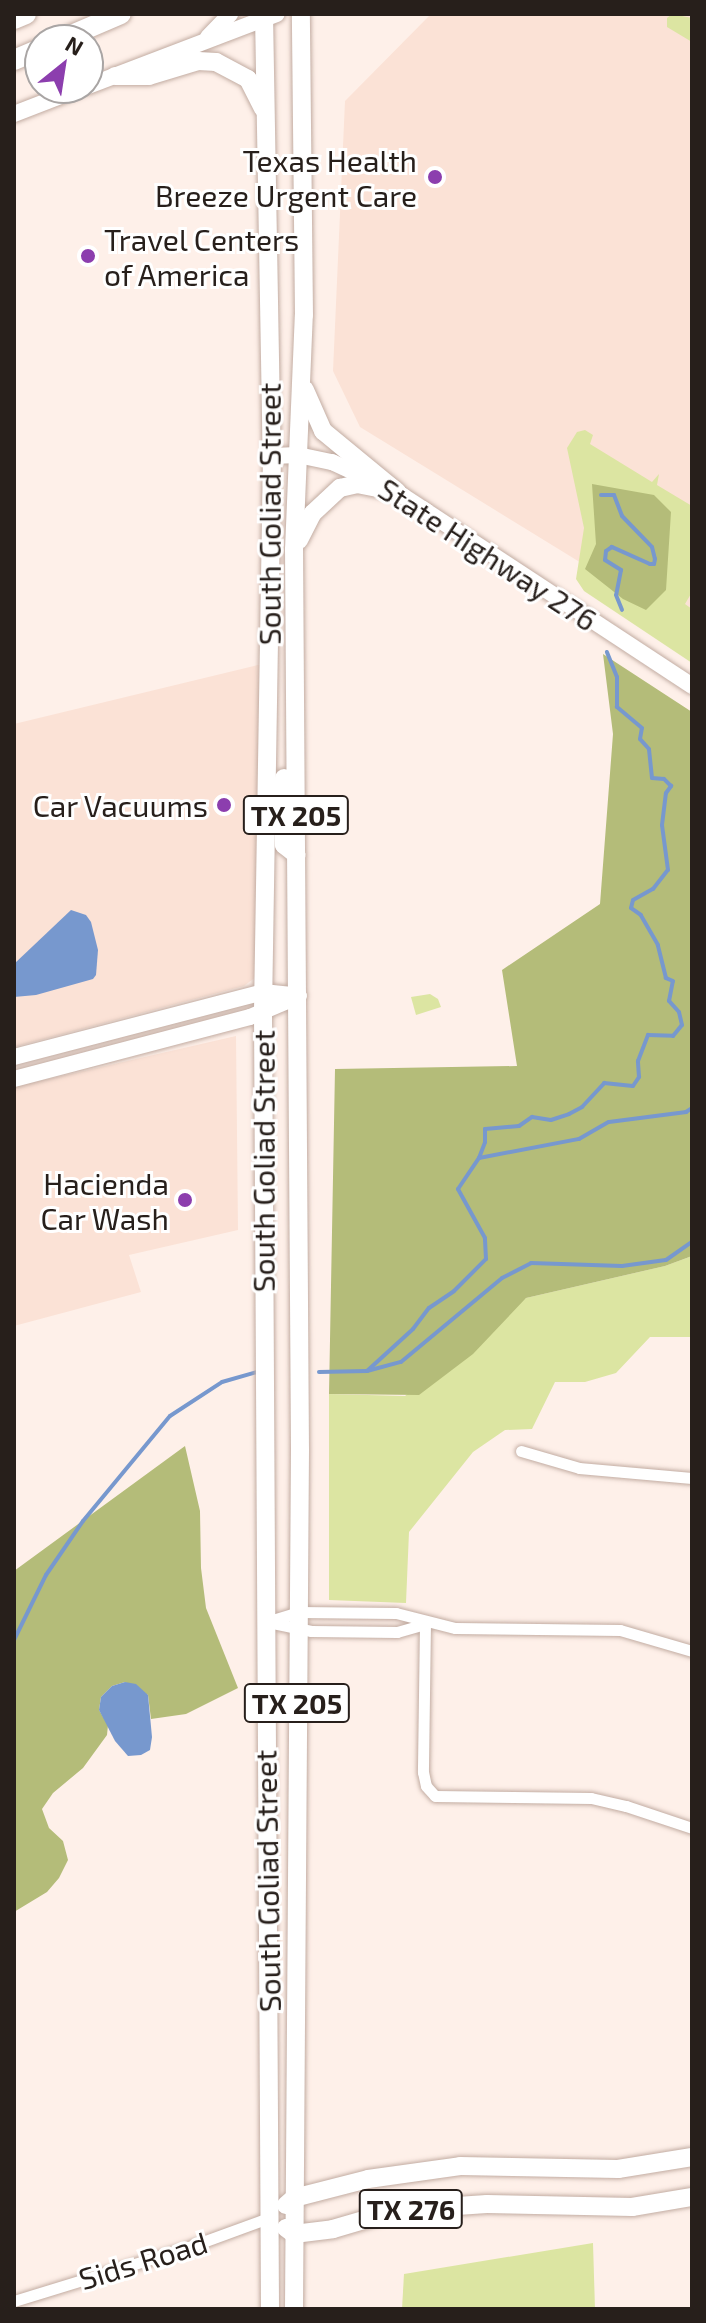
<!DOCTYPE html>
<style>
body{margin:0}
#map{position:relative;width:706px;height:2323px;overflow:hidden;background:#fef0e9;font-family:"Exo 2",sans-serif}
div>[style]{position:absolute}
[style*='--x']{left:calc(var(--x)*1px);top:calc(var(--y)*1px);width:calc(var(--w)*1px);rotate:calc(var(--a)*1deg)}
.built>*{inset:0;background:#fbe2d6}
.green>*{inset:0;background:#dce5a2}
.forest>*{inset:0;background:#b4bc79}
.water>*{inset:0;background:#7798ce}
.stream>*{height:4px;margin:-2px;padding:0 2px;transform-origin:2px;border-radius:2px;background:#7798ce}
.roads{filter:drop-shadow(0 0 2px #c2aca2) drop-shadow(0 0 2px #c2aca2)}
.street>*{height:11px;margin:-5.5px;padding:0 5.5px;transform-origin:5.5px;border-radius:5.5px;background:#fff}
.secondary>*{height:16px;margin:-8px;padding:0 8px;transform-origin:8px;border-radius:8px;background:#fff}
.primary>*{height:18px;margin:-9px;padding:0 9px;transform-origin:9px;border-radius:9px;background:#fff}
.highway>*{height:20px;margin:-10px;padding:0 10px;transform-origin:10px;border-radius:10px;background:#fff}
.dots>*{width:22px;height:22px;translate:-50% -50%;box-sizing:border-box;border:4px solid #fff;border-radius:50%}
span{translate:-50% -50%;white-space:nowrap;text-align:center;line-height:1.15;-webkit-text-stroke:6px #fff;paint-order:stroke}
.shield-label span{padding:2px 6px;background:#fff;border:2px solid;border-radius:6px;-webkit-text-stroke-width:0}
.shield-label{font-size:28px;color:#271f1b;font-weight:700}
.poi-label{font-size:30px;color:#271f1b}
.right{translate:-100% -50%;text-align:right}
.left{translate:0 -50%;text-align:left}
.street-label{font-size:30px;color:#271f1b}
.frame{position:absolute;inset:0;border:16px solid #271f1b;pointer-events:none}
.north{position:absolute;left:24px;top:24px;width:80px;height:80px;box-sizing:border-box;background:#fff;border:2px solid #a9a5a4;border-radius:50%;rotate:30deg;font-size:22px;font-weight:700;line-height:32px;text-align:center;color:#271f1b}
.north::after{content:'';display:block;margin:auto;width:28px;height:36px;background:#8c3eae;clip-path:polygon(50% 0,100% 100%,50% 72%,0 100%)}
</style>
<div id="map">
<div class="built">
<i style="clip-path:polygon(431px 14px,692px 14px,692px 631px,360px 427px,333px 371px,345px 101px)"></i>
<i style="clip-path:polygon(262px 664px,257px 976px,244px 986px,14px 1047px,14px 724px)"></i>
<i style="clip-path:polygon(236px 1036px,238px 1230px,129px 1255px,141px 1292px,14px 1326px,14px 1087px)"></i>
</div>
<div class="green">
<i style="clip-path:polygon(672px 14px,692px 18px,692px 42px,667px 27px,667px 18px)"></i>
<i style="clip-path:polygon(585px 430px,593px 435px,590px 444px,652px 482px,659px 474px,657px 485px,692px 506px,692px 592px,685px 604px,692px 609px,692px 663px,584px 591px,576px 579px,584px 528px,567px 448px,577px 432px)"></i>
<i style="clip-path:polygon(430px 994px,438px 999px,441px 1007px,416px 1015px,411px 997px)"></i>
<i style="clip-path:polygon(692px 1256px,692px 1337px,650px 1337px,616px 1373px,585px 1382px,555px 1382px,532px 1429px,505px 1430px,473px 1452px,409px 1532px,406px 1603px,329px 1600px,329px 1394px,405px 1396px,526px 1298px,665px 1266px)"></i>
<i style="clip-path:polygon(593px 2243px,595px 2309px,402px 2309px,404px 2274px)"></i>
</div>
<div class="forest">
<i style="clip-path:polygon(592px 484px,654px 495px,671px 512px,666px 590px,646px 610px,623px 599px,585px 569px,596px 544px)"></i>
<i style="clip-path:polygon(603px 654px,692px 712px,692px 1256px,665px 1266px,526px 1298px,473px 1354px,419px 1395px,329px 1394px,335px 1069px,517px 1066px,502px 970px,600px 904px,613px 734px)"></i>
<i style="clip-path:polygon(185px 1446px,200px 1511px,201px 1568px,206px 1608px,238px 1688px,186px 1714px,151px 1719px,148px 1695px,125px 1682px,112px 1686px,101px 1697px,99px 1710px,108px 1725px,107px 1735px,83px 1768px,53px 1793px,42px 1809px,49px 1828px,63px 1841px,68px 1860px,59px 1878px,47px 1892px,14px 1912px,14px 1571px)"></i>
</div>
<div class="water">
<i style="clip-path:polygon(71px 910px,86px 915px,91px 922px,98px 950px,96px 975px,93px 979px,36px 995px,14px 997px,14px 964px)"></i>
<i style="clip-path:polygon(125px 1682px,136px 1684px,148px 1695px,152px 1737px,150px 1750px,141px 1755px,128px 1756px,115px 1741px,99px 1710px,101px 1697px,112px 1686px)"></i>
</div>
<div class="stream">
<i style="--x:601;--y:495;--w:13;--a:0"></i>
<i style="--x:614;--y:495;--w:22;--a:69"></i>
<i style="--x:622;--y:516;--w:43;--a:45.9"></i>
<i style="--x:652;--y:547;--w:12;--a:76"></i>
<i style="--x:655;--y:559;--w:5;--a:101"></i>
<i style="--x:654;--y:564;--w:4;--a:180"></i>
<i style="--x:650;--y:564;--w:42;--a:-155.9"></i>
<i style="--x:612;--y:547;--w:7;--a:146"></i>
<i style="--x:606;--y:551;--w:9;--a:96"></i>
<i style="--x:605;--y:560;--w:19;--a:32"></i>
<i style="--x:621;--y:570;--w:25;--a:101"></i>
<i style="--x:616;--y:595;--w:16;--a:68"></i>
<i style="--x:479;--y:1158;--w:17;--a:-69"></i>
<i style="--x:485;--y:1142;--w:13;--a:-90"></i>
<i style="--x:485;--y:1129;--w:34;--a:-5"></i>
<i style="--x:519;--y:1126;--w:16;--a:-35"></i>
<i style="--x:532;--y:1117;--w:19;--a:9"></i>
<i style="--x:551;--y:1120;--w:19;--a:-18"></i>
<i style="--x:569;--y:1114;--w:15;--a:-28"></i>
<i style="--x:582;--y:1107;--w:33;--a:-47"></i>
<i style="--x:604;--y:1083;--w:29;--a:6"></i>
<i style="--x:633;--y:1086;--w:11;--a:-56"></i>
<i style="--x:639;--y:1077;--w:16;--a:-94"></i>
<i style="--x:638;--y:1061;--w:28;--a:-69"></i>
<i style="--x:648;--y:1035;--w:25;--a:2"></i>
<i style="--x:673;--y:1036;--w:14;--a:-51"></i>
<i style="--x:682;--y:1025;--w:13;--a:-103"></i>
<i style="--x:679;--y:1012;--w:15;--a:-132"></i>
<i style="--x:669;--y:1001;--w:20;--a:-79"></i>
<i style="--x:673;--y:981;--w:8;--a:-157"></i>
<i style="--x:666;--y:978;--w:34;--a:-104"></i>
<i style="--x:658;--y:945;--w:34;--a:-120"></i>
<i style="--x:641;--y:915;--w:12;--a:-145"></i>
<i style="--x:631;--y:908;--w:8;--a:-76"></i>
<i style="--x:633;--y:900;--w:23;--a:-29"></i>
<i style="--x:653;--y:889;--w:24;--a:-52"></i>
<i style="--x:668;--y:870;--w:45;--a:-97.6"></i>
<i style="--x:662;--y:825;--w:32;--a:-83"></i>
<i style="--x:666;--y:793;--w:9;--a:-54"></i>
<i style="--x:671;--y:786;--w:10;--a:-135"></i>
<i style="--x:664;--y:779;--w:12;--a:-175"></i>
<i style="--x:652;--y:778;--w:29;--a:-96"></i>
<i style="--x:649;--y:749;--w:13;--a:-132"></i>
<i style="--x:640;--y:739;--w:11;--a:-80"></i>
<i style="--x:642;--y:728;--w:33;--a:-140"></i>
<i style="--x:617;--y:707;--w:30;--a:-90"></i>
<i style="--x:617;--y:677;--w:27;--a:-112"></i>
<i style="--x:367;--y:1371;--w:62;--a:-42.4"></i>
<i style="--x:413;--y:1329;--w:26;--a:-53"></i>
<i style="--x:429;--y:1308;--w:30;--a:-34"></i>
<i style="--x:454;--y:1291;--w:45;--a:-45"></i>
<i style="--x:486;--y:1259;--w:21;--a:-93"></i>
<i style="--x:485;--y:1238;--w:56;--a:-118.9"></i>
<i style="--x:458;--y:1189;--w:37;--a:-56"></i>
<i style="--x:479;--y:1158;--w:102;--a:-10.8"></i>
<i style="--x:579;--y:1139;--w:34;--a:-30"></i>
<i style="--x:609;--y:1122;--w:78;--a:-7.4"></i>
<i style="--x:686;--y:1112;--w:7;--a:-34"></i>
<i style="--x:319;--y:1372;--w:48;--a:-1.2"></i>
<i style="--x:367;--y:1371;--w:35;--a:-15"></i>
<i style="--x:401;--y:1362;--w:131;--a:-39.7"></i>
<i style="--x:502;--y:1278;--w:33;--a:-27"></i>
<i style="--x:531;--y:1263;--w:91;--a:1.9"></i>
<i style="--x:622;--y:1266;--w:44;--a:-7.8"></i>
<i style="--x:666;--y:1260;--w:32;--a:-35"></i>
<i style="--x:14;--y:1640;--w:72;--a:-63.8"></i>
<i style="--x:46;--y:1575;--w:65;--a:-55.6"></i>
<i style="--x:83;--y:1521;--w:136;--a:-50.4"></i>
<i style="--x:170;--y:1416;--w:62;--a:-33.2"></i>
<i style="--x:222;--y:1382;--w:37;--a:-16"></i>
</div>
<div class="roads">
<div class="street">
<i style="--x:521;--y:1451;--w:60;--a:16.3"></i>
<i style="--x:579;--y:1468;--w:113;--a:5.1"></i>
<i style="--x:266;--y:1622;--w:34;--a:-17"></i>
<i style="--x:298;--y:1612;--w:98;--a:0.6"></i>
<i style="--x:396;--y:1613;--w:61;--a:14.3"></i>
<i style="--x:455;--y:1628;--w:165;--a:0.7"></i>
<i style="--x:620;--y:1630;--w:75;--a:16.3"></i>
<i style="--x:268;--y:1622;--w:44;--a:11.8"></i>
<i style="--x:311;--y:1631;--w:86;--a:0.7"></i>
<i style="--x:397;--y:1632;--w:29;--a:-16"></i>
<i style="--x:425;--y:1623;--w:149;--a:90.8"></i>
<i style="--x:423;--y:1772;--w:14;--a:78"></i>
<i style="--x:426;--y:1786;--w:13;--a:48"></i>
<i style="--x:435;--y:1796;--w:156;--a:0.7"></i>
<i style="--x:591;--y:1798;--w:36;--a:13"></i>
<i style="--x:626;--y:1806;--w:70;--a:18.4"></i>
<i style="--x:14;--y:2301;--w:183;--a:-17.1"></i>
<i style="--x:189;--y:2247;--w:87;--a:-20.1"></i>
</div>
<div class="secondary">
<i style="--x:208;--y:37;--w:32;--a:-46"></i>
<i style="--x:88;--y:86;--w:202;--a:-20.9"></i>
<i style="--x:14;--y:114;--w:72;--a:-21.2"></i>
<i style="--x:272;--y:456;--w:26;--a:-2"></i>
<i style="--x:298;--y:455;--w:35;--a:12"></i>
<i style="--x:332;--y:462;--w:72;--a:24.8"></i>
<i style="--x:397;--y:492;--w:353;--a:33.3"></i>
<i style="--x:14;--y:1057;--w:257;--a:-14.6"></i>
<i style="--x:263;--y:992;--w:36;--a:6"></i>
<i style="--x:14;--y:1079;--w:244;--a:-14.7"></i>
<i style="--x:250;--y:1017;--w:53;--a:-23.2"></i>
</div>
<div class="primary">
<i style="--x:264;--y:14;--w:442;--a:89"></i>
<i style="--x:272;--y:456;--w:557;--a:90.93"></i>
<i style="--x:263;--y:1013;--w:1296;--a:89.69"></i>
<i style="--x:115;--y:76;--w:34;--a:0"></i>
<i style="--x:149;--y:76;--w:51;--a:-17"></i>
<i style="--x:198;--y:61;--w:18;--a:3"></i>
<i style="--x:216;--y:62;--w:36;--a:28"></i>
<i style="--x:248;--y:79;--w:33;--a:63"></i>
<i style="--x:305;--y:390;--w:45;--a:66.3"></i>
<i style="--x:323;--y:431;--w:96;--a:39.5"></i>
<i style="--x:299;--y:540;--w:30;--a:-63"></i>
<i style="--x:313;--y:513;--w:37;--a:-43"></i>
<i style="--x:340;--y:488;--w:17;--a:-13"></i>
<i style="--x:357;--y:484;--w:41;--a:11.3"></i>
<i style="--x:284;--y:778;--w:67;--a:90"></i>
<i style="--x:284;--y:845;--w:16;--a:38"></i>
<i style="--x:286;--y:2205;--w:11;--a:-41"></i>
<i style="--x:294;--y:2198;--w:76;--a:-14.4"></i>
<i style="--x:368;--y:2179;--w:93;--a:-8"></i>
<i style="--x:460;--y:2166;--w:158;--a:1.1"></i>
<i style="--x:618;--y:2169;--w:75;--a:-9.2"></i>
<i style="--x:286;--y:2228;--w:10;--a:37"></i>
<i style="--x:294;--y:2234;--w:39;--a:-7"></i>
<i style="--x:333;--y:2229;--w:68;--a:-16.3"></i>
<i style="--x:398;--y:2210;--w:89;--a:-3.9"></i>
<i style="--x:487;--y:2204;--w:145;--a:1.2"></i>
<i style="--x:632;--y:2207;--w:61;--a:-9.5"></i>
<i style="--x:294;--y:2309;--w:859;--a:-89.6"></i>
<i style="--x:300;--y:1450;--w:900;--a:-90.38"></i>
<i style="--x:294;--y:550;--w:235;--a:-87.6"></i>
<i style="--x:304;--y:315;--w:301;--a:-90.6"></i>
</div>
<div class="highway">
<i style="--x:14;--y:19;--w:13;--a:-23"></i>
<i style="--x:60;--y:40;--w:66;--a:-23.1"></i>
<i style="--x:14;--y:60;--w:28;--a:-23"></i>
</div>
</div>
<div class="dots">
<i style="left:435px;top:177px;background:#8c3eae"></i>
<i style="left:88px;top:256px;background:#8c3eae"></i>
<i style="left:224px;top:805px;background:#8c3eae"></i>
<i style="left:185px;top:1200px;background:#8c3eae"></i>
</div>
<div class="shield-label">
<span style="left:296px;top:815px">TX 205</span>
<span style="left:297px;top:1703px">TX 205</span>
<span style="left:411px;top:2209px">TX 276</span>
</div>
<div class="poi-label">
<span class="right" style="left:417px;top:177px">Texas Health<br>Breeze Urgent Care</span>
<span class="left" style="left:104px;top:256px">Travel Centers<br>of America</span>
<span class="right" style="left:208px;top:805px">Car Vacuums</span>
<span class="right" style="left:169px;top:1200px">Hacienda<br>Car Wash</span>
</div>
<div class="street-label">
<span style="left:269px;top:514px;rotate:-90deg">South Goliad Street</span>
<span style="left:488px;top:554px;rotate:33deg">State Highway 276</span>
<span style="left:263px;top:1161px;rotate:-90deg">South Goliad Street</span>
<span style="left:267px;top:1881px;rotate:-91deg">South Goliad Street</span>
<span style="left:143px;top:2260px;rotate:-17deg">Sids Road</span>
</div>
<div class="frame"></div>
<div class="north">N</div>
</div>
